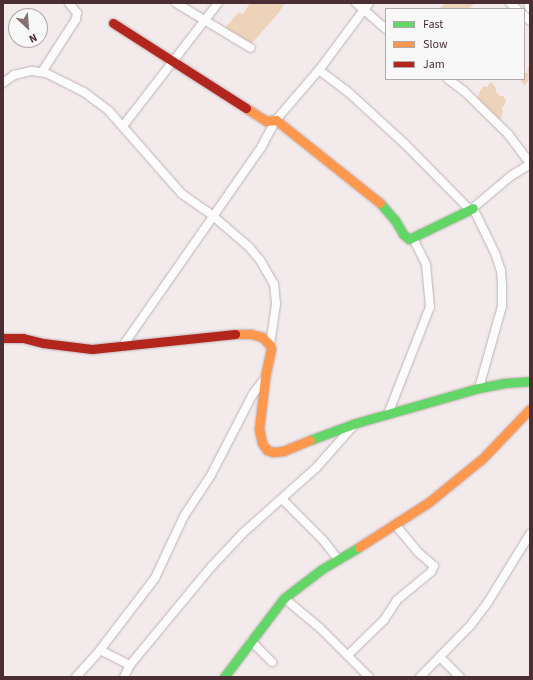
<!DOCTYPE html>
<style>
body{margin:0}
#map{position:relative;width:533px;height:680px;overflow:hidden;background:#f2eaeb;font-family:"Source Sans 3",sans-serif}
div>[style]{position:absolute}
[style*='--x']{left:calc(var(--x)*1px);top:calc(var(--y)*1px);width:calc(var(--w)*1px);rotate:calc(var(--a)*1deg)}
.green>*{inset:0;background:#eed3bb}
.roads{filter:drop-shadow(0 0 1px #c2b1b4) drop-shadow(0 0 1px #c2b1b4)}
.street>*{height:8px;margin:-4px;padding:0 4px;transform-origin:4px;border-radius:4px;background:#fdfcfc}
.fast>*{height:9px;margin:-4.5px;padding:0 4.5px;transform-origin:4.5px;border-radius:4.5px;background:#63d668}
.slow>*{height:9px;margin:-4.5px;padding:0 4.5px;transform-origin:4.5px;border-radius:4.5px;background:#ff974d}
.jam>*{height:9px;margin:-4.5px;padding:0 4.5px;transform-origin:4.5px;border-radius:4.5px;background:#b3261e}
span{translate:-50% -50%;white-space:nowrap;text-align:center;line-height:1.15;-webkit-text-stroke:4px #f8f8f8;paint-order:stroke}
.frame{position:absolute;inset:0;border:4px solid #4a2e33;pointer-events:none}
.legend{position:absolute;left:385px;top:8px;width:140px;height:72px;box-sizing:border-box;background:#f8f8f8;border:1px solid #b2a7a9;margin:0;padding:5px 7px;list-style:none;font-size:12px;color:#4a2e33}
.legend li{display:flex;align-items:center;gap:8px;height:20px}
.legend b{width:20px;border:1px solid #b2a7a9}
.north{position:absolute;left:8px;top:8px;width:40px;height:40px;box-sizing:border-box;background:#f8f8f8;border:1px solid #b2a7a9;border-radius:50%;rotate:154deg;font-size:11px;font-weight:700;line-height:16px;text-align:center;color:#4a2e33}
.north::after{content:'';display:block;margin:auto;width:14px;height:18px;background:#857073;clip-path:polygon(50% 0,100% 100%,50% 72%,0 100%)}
</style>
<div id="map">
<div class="green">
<i style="clip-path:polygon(250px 3px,285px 3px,277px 15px,251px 44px,227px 32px,225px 28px,238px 13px,243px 14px)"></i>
<i style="clip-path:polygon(445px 3px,475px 3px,469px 9px,439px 9px)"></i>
<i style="clip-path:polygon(530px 63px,530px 79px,524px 86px,520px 79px,524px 79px,524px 73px,529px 73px,527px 70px)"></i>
<i style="clip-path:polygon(491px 82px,496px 88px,496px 92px,500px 96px,503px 96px,506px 101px,504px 106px,501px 107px,503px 111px,500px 121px,477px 100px,480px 91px,484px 86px,487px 87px)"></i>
</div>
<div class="roads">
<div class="street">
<i style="--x:176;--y:3;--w:87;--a:31"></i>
<i style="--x:356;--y:3;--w:40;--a:41"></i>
<i style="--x:369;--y:3;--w:84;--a:126.7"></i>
<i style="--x:319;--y:70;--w:34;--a:37"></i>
<i style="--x:346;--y:90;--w:80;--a:42.5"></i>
<i style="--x:405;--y:144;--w:93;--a:45.4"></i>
<i style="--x:510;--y:3;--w:9;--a:41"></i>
<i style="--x:528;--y:3;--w:6;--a:72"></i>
<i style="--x:524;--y:15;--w:8;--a:45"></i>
<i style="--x:42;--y:72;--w:63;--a:-57.3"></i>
<i style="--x:76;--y:19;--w:6;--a:-81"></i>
<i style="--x:77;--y:13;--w:13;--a:-129"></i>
<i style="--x:448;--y:79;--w:20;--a:37"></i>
<i style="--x:464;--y:91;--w:62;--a:44.3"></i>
<i style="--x:508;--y:134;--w:36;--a:53"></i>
<i style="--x:3;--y:83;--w:14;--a:-36"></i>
<i style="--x:14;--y:75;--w:18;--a:-13"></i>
<i style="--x:32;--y:71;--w:14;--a:8"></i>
<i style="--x:46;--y:73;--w:42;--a:26.6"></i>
<i style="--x:84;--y:92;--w:31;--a:37"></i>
<i style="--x:109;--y:111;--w:111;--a:48.7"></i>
<i style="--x:182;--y:194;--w:38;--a:35"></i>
<i style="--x:213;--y:216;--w:48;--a:40.7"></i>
<i style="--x:249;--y:247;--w:17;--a:50"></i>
<i style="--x:260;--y:260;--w:28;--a:60"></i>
<i style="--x:274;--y:284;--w:20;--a:84"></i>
<i style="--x:276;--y:304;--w:41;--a:98.3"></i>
<i style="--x:123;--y:126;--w:155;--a:-52.3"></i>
<i style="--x:122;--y:347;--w:245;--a:-55.1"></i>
<i style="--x:262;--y:146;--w:30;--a:-62"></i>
<i style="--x:276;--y:120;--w:66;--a:-49.3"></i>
<i style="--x:479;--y:388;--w:85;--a:-74.3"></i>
<i style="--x:502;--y:306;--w:21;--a:-90"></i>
<i style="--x:502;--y:285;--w:14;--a:-94"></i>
<i style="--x:501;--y:271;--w:19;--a:-108"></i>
<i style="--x:495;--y:253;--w:50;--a:-116.1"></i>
<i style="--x:473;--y:208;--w:50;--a:-40.1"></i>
<i style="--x:511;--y:176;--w:22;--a:-32"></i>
<i style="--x:388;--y:414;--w:115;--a:-68.6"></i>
<i style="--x:430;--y:307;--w:43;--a:-95.3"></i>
<i style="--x:426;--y:264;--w:29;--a:-117"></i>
<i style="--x:282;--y:499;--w:58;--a:45"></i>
<i style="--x:323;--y:540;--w:24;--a:52"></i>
<i style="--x:284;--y:598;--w:47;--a:39.8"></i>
<i style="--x:320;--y:628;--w:69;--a:45"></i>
<i style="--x:251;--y:641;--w:30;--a:45"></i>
<i style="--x:100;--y:650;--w:34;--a:27"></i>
<i style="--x:348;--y:655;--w:50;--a:-44.2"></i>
<i style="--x:384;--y:620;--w:24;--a:-57"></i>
<i style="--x:397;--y:600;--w:44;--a:-39.5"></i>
<i style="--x:431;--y:572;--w:7;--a:-63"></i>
<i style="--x:434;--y:566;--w:21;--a:-139"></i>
<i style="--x:418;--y:552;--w:35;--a:-130"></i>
<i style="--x:440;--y:657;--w:28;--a:45"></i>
<i style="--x:76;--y:677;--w:36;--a:-48"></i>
<i style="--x:100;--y:650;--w:91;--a:-52.6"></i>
<i style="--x:155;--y:578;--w:68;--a:-64.9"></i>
<i style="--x:184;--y:516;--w:49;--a:-56.6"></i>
<i style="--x:211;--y:475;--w:91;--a:-62.6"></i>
<i style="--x:253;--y:394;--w:20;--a:-53"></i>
<i style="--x:124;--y:677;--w:13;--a:-63"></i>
<i style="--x:130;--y:665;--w:129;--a:-50.4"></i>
<i style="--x:212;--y:566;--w:45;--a:-46.8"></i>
<i style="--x:243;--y:533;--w:98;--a:-41.7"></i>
<i style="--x:316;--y:468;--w:59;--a:-48.4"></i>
<i style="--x:420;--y:677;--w:71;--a:-45.6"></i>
<i style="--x:470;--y:626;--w:30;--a:-53"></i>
<i style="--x:488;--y:602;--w:80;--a:-58.3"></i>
</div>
<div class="fast">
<i style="--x:380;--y:203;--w:23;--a:49"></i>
<i style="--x:395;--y:220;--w:16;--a:60"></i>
<i style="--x:403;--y:234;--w:8;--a:40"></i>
<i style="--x:409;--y:239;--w:71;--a:-25.8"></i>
<i style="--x:310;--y:440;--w:49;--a:-20.3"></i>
<i style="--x:356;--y:423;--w:128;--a:-15.9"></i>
<i style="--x:479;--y:388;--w:25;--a:-11"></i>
<i style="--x:504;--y:383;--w:26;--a:-4"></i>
<i style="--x:224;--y:677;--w:99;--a:-52.8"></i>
<i style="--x:284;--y:598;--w:48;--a:-37.3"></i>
<i style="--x:322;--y:569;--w:43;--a:-30.7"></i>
</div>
<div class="slow">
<i style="--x:246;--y:108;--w:24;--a:33"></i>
<i style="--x:266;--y:121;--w:10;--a:-6"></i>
<i style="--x:276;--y:120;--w:133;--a:38.6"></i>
<i style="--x:235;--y:334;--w:16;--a:0"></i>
<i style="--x:251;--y:334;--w:11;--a:15"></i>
<i style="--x:262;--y:337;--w:11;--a:45"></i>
<i style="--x:270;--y:345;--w:4;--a:76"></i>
<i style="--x:271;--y:349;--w:30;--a:102"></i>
<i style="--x:265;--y:378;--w:51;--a:96.7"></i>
<i style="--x:259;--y:429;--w:14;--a:78"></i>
<i style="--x:262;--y:443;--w:9;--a:54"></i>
<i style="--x:267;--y:450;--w:6;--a:18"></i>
<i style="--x:273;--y:452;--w:10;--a:-6"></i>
<i style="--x:283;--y:451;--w:29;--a:-22"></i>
<i style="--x:359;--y:547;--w:83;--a:-32.7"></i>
<i style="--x:429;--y:502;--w:68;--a:-39.1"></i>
<i style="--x:482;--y:459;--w:69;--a:-46.2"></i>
</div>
<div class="jam">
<i style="--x:113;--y:23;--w:158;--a:32.6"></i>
<i style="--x:3;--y:338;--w:20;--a:0"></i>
<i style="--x:23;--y:338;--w:21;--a:14"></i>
<i style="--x:43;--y:343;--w:49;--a:7"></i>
<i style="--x:92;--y:349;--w:144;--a:-6"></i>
</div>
</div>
<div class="frame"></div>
<ul class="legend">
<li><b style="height:5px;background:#63d668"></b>Fast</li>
<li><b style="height:5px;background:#ff974d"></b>Slow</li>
<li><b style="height:5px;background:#b3261e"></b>Jam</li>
</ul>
<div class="north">N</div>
</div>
